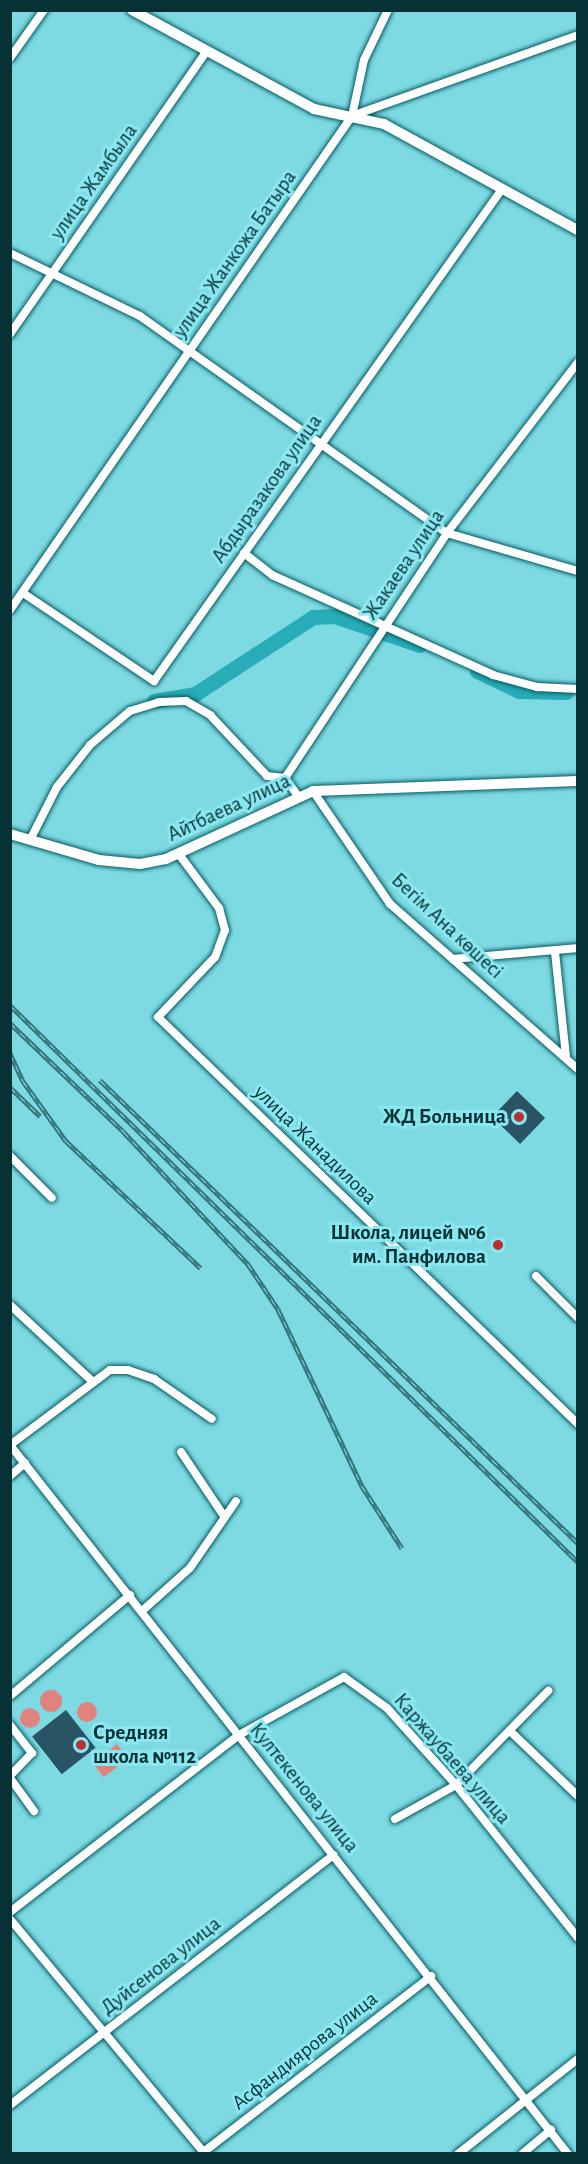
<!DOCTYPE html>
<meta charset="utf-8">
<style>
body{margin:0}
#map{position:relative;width:588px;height:2164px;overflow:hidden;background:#7ddae3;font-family:"Alegreya Sans",sans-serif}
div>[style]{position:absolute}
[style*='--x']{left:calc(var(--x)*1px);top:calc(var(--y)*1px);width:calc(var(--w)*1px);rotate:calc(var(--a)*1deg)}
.green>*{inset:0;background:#e0827d;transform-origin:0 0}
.round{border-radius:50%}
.river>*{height:15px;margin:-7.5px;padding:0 7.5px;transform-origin:7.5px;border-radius:7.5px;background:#28acb7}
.building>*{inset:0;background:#295463;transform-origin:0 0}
.roads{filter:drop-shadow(0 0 2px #065b61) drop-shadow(0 0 2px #065b61)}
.minor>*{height:8px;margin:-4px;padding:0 4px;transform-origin:4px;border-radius:4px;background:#fff}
.tertiary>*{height:10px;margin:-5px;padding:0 5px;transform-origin:5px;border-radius:5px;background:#fff}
.rail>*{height:4.5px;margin-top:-2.25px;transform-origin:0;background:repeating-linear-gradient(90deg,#8ae7f0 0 7px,#35747a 0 14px);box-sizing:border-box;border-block:2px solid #35747a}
.dots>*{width:16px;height:16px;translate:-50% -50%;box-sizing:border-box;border:3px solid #8ae7f0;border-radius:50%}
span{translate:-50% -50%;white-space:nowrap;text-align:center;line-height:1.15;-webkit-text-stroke:6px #8ae7f0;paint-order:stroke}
.street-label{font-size:21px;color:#063135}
.poi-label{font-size:21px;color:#063135;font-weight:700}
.right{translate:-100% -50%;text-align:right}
.left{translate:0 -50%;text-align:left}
.frame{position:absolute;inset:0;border:12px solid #063135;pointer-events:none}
</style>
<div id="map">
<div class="green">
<i class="round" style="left:40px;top:1690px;width:22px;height:22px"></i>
<i class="round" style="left:77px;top:1702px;width:20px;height:20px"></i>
<i class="round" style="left:20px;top:1708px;width:20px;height:20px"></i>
<i style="left:117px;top:1744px;width:18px;height:31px;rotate:52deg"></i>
</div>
<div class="river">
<i style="--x:477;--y:671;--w:47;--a:25.5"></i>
<i style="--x:519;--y:691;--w:47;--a:1.2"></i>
<i style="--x:154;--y:701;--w:42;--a:-9.7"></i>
<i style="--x:195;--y:694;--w:141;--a:-33.1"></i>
<i style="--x:313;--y:617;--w:21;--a:-3"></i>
<i style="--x:334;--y:616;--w:90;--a:18.8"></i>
</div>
<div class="building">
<i style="left:517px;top:1091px;width:39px;height:36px;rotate:44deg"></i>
<i style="left:66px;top:1710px;width:48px;height:43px;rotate:52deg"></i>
</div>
<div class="roads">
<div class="minor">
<i style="--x:10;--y:58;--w:59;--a:-54.7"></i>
<i style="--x:352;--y:116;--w:57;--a:-77.9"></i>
<i style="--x:364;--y:60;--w:55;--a:-64.4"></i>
<i style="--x:10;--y:253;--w:144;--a:25.9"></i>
<i style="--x:140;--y:316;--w:376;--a:35.3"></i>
<i style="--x:447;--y:533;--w:136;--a:16.2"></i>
<i style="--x:10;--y:334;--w:345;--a:-55.2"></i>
<i style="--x:244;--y:553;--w:36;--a:38"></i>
<i style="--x:272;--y:575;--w:243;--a:24.3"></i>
<i style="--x:493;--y:675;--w:46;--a:15.3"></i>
<i style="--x:537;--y:687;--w:41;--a:2.8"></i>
<i style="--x:23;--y:593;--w:158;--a:33.9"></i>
<i style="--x:154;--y:681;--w:603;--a:-54.73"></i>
<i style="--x:10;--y:610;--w:601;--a:-55.3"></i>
<i style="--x:352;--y:116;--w:240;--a:-19.7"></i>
<i style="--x:285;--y:778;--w:294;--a:-56.5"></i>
<i style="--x:447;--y:533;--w:215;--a:-52.5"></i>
<i style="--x:285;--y:778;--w:22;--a:54"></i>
<i style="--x:313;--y:791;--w:137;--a:55.7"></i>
<i style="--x:390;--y:904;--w:250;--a:41.3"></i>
<i style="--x:30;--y:840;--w:59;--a:-63"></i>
<i style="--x:57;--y:787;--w:53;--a:-51.8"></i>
<i style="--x:90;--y:745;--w:52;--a:-40.4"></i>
<i style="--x:130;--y:711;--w:30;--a:-17"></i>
<i style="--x:159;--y:702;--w:27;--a:-2"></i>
<i style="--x:186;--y:701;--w:28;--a:30"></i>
<i style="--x:210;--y:715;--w:83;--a:46.9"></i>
<i style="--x:267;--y:776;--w:18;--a:6"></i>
<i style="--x:178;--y:853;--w:69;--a:53.3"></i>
<i style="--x:219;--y:908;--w:23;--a:75"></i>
<i style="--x:225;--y:930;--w:29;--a:110"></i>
<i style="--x:215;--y:957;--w:83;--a:133.5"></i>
<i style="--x:158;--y:1017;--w:585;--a:44.1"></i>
<i style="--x:555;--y:952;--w:106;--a:84"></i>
<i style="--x:453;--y:959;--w:125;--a:-5"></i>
<i style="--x:10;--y:1156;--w:59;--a:45"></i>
<i style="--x:536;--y:1276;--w:59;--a:45"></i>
<i style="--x:10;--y:1305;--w:110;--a:42.8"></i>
<i style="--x:10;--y:1445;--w:902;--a:51.8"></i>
<i style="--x:10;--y:1445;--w:125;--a:-36.9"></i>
<i style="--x:110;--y:1370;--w:18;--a:0"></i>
<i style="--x:128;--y:1370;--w:28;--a:19"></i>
<i style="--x:154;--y:1379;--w:70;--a:34.6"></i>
<i style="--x:181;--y:1452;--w:77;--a:56.1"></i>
<i style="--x:10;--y:1476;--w:20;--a:-41"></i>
<i style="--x:142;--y:1611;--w:64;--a:-41.9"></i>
<i style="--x:190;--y:1568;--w:81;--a:-55.5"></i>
<i style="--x:10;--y:1696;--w:157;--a:-40.1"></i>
<i style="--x:10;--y:1725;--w:36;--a:52"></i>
<i style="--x:32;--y:1753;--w:32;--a:134"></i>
<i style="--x:511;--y:1732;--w:93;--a:43.7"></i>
<i style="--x:10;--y:1778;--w:41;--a:54"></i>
<i style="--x:395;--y:1819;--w:70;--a:-29.1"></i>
<i style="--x:456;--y:1785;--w:132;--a:-45.6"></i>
<i style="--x:10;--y:1912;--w:289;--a:-37.7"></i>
<i style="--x:239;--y:1735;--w:120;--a:-28.9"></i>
<i style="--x:344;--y:1677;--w:53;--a:35.8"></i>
<i style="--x:387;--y:1708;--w:103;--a:48.1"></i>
<i style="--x:456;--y:1785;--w:196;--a:51.4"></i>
<i style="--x:10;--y:1919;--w:305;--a:50.3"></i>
<i style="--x:10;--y:2105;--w:409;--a:-37.7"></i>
<i style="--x:201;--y:2154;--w:291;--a:-37.7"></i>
<i style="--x:458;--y:2154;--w:153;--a:-38.4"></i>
<i style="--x:522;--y:2154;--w:38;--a:-40"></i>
</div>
<div class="tertiary">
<i style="--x:132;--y:10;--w:207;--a:28.5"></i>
<i style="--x:314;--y:109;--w:72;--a:12.1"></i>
<i style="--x:384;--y:124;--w:221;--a:28.7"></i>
<i style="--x:10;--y:834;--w:93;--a:16.3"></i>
<i style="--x:99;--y:860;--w:41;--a:5.6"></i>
<i style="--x:140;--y:864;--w:26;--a:-11"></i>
<i style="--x:166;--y:859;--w:162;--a:-24.8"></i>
<i style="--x:313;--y:791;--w:265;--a:-2.2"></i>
</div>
</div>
<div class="rail">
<i style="--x:10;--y:1005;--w:796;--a:44.44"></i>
<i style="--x:10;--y:1023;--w:156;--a:43.7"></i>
<i style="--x:123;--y:1131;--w:183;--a:46.8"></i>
<i style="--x:248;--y:1264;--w:54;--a:56.3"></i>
<i style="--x:278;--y:1309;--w:196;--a:64.6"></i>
<i style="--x:362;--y:1486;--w:74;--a:57.2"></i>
<i style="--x:10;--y:1053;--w:31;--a:65"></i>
<i style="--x:23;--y:1081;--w:74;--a:54.4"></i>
<i style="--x:66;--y:1141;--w:185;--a:43.3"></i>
<i style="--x:100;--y:1080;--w:665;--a:44.09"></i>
<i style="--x:10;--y:1087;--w:42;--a:44"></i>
</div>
<div class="dots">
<i style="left:519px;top:1117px;background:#bd2d34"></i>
<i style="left:498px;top:1245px;background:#bd2d34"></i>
<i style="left:81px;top:1745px;background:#bd2d34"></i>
</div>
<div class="street-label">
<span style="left:94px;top:182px;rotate:-55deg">улица Жамбыла</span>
<span style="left:235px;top:254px;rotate:-55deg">улица Жанкожа Батыра</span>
<span style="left:267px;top:489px;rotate:-55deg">Абдыразакова улица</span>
<span style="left:404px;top:565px;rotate:-56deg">Жакаева улица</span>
<span style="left:229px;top:808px;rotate:-25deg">Айтбаева улица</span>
<span style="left:447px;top:926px;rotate:43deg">Бегім Ана көшесі</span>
<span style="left:315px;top:1145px;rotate:44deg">улица Жанадилова</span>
<span style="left:452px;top:1759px;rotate:49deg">Каржаубаева улица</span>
<span style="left:304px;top:1788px;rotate:51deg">Култекенова улица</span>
<span style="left:161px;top:1966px;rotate:-38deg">Дуйсенова улица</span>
<span style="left:305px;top:2051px;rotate:-38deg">Асфандиярова улица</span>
</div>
<div class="poi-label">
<span class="right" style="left:506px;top:1117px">ЖД Больница</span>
<span class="right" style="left:486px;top:1245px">Школа, лицей №6<br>им. Панфилова</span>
<span class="left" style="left:93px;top:1745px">Средняя<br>школа №112</span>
</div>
<div class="frame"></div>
</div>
